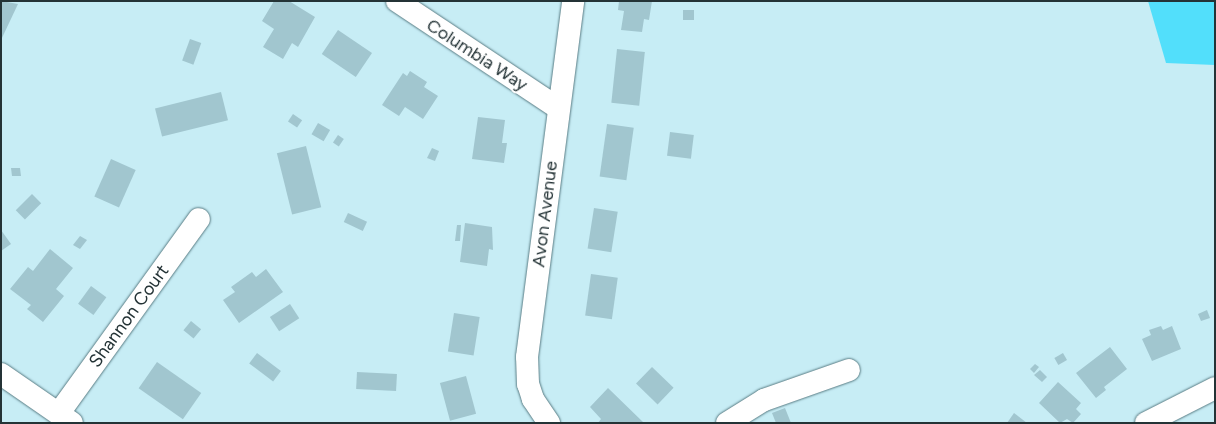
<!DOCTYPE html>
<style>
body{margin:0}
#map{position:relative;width:1216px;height:424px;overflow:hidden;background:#c7edf5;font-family:Figtree,sans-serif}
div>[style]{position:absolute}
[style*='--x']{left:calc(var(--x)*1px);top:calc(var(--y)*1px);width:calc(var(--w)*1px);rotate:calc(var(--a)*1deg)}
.water>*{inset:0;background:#52dffb}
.building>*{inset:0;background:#a1c6cf;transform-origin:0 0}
.roads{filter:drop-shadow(0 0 1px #597c84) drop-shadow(0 0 1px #597c84)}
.street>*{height:22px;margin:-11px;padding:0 11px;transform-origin:11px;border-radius:11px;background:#fff}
span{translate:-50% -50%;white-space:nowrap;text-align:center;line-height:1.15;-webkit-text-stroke:4px #fff;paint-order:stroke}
.street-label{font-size:18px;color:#243336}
.frame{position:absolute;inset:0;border:2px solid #243336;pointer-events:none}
</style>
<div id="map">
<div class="water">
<i style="clip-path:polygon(1148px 1px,1215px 1px,1215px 65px,1166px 63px)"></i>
</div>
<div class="building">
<i style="clip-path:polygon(1px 1px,18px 4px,1px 40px)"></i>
<i style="clip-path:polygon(274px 1px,289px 1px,315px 17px,298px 47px,292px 43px,283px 59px,263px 47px,274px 29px,262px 21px)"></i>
<i style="clip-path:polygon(619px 1px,652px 1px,649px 20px,644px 19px,642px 32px,621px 30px,624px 11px,618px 10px)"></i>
<i style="left:694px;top:10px;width:10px;height:11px;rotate:90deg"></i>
<i style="left:338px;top:30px;width:41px;height:29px;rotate:34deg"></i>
<i style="left:190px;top:39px;width:12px;height:23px;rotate:20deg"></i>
<i style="left:617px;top:49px;width:28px;height:54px;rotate:6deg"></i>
<i style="clip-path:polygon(410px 71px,427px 82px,424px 87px,438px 96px,423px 119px,405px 107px,399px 116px,382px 105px,403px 73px,407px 76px)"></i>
<i style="left:221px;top:92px;width:29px;height:68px;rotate:76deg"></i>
<i style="left:293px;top:114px;width:11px;height:9px;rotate:34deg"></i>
<i style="clip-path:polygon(478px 117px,505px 120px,502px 143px,507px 143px,504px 163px,472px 159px)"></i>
<i style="left:318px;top:123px;width:14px;height:13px;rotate:30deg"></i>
<i style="left:607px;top:124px;width:27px;height:53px;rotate:8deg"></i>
<i style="left:670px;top:132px;width:24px;height:24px;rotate:7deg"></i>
<i style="left:338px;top:135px;width:7px;height:9px;rotate:34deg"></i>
<i style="left:306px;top:146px;width:63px;height:30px;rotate:76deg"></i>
<i style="clip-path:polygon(432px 148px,439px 151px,435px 161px,427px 158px)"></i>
<i style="left:111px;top:159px;width:27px;height:41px;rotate:24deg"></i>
<i style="clip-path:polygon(11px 168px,20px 168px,21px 176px,12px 176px)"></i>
<i style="left:32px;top:194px;width:13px;height:23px;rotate:45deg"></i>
<i style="left:594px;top:208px;width:24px;height:41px;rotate:9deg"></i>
<i style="left:348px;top:213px;width:21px;height:10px;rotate:25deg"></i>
<i style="clip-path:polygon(465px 223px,492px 227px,493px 250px,489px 249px,487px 266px,460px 262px)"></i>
<i style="clip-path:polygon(457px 225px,461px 225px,460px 241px,455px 241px)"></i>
<i style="clip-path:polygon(1px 230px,11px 244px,1px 251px)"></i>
<i style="clip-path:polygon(80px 236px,87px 240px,80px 249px,73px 245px)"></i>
<i style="clip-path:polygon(50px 249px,73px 268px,56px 289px,64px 296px,43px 322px,27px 309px,31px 305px,10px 289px,28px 267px,33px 271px)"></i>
<i style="clip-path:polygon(266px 269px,283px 292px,239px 323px,223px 300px,235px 292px,231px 287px,252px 272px,256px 277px)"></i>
<i style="left:591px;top:274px;width:27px;height:42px;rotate:8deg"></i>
<i style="left:91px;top:286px;width:19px;height:22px;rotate:36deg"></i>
<i style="left:290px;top:304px;width:17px;height:24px;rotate:57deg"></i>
<i style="clip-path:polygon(1207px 310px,1210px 318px,1201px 321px,1198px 314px)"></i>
<i style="left:454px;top:313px;width:26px;height:39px;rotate:9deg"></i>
<i style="left:191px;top:321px;width:13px;height:12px;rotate:39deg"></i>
<i style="clip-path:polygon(1161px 326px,1163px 330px,1172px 326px,1181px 349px,1152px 361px,1142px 339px,1151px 335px,1149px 330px)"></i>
<i style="clip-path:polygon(1110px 347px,1127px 369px,1104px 387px,1106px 390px,1096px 398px,1076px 373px)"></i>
<i style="left:257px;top:353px;width:30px;height:13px;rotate:37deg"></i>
<i style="left:1063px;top:353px;width:8px;height:10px;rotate:60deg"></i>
<i style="left:157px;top:362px;width:54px;height:32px;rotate:35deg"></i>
<i style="clip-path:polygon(1035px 364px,1039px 367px,1034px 373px,1030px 369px)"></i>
<i style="left:652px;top:367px;width:30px;height:23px;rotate:44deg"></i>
<i style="clip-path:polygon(1040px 370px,1047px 377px,1042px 382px,1034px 375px)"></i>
<i style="left:357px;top:372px;width:40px;height:17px;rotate:3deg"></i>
<i style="left:466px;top:376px;width:39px;height:27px;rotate:75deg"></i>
<i style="clip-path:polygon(1058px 382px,1081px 403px,1076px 409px,1081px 414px,1073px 423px,1067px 419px,1060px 423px,1039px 403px)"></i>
<i style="clip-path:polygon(608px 388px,644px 423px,598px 423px,601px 419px,590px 407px)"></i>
<i style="clip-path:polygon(785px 408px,791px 423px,776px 423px,772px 413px)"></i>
<i style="clip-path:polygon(1014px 413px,1027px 423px,1007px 423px)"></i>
</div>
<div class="roads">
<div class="street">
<i style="--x:397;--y:1;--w:193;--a:33.6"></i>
<i style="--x:1;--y:374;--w:86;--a:34.6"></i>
<i style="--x:59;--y:413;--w:239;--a:-54.2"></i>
<i style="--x:549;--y:423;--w:29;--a:-124"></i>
<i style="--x:533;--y:399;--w:16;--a:-108"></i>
<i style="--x:528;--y:384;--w:27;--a:-92"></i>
<i style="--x:527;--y:357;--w:359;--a:-82.6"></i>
<i style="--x:727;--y:423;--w:44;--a:-31.9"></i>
<i style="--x:764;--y:400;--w:90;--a:-19.4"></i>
<i style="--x:1146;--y:423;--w:77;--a:-26.9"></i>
</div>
</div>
<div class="street-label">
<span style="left:477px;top:55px;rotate:33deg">Columbia Way</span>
<span style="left:545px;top:214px;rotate:-83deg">Avon Avenue</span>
<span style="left:129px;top:316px;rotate:-54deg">Shannon Court</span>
</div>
<div class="frame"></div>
</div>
